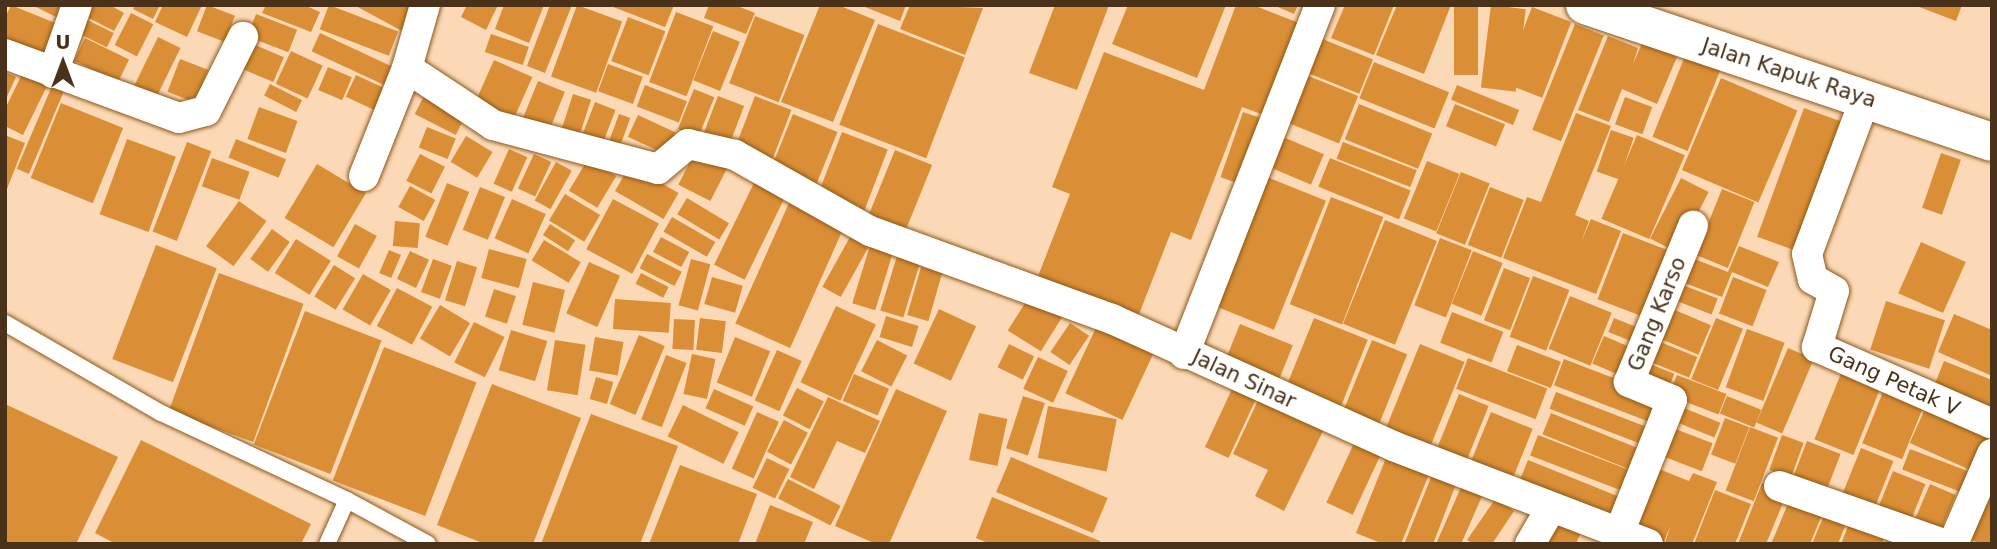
<!DOCTYPE html>
<style>
body{margin:0}
#map{position:relative;width:1997px;height:549px;overflow:hidden;background:#fcd9b6;font-family:"DejaVu Sans",sans-serif}
div>[style]{position:absolute}
[style*='--x']{left:calc(var(--x)*1px);top:calc(var(--y)*1px);width:calc(var(--w)*1px);rotate:calc(var(--a)*1deg)}
.building>*{inset:0;background:#da8f36;transform-origin:0 0}
.roads{filter:drop-shadow(0 0 2px #8c5818) drop-shadow(0 0 2px #8c5818)}
.lane>*{height:16px;margin:-8px;padding:0 8px;transform-origin:8px;border-radius:8px;background:#fff}
.street>*{height:30px;margin:-15px;padding:0 15px;transform-origin:15px;border-radius:15px;background:#fff}
.secondary>*{height:38px;margin:-19px;padding:0 19px;transform-origin:19px;border-radius:19px;background:#fff}
span{translate:-50% -50%;white-space:nowrap;text-align:center;line-height:1.15;-webkit-text-stroke:5px #fff;paint-order:stroke}
.street-label{font-size:21px;color:#493219}
.frame{position:absolute;inset:0;border:7px solid #493219;pointer-events:none}
.north{position:absolute;left:28px;top:28px;width:70px;height:70px;-webkit-text-stroke:5px #fff;paint-order:stroke;rotate:0deg;font-size:19px;font-weight:700;line-height:28px;text-align:center;color:#493219}
.north::after{content:'';display:block;margin:auto;width:24px;height:32px;background:#493219;clip-path:polygon(50% 0,100% 100%,50% 72%,0 100%)}
</style>
<div id="map">
<div class="building">
<i style="clip-path:polygon(11px 5px,65px 27px,48px 65px,5px 46px,5px 18px)"></i>
<i style="clip-path:polygon(32px 5px,70px 5px,64px 21px)"></i>
<i style="clip-path:polygon(81px 5px,110px 5px,124px 13px,114px 31px,77px 12px)"></i>
<i style="clip-path:polygon(135px 5px,160px 5px,153px 19px,133px 9px)"></i>
<i style="clip-path:polygon(163px 5px,202px 5px,187px 37px,155px 22px)"></i>
<i style="left:207px;top:5px;width:30px;height:28px;rotate:21deg"></i>
<i style="clip-path:polygon(266px 5px,304px 5px,320px 12px,311px 32px,262px 13px)"></i>
<i style="left:329px;top:5px;width:74px;height:26px;rotate:21deg"></i>
<i style="clip-path:polygon(354px 5px,416px 5px,402px 31px)"></i>
<i style="clip-path:polygon(467px 5px,498px 5px,486px 30px,461px 17px)"></i>
<i style="clip-path:polygon(504px 5px,544px 5px,529px 43px,495px 29px)"></i>
<i style="clip-path:polygon(550px 5px,572px 5px,545px 73px,527px 66px)"></i>
<i style="left:577px;top:5px;width:48px;height:76px;rotate:20deg"></i>
<i style="clip-path:polygon(608px 5px,674px 5px,665px 27px)"></i>
<i style="clip-path:polygon(709px 5px,735px 5px,755px 13px,746px 34px,704px 18px)"></i>
<i style="clip-path:polygon(820px 5px,838px 5px,875px 20px,833px 122px,781px 102px)"></i>
<i style="clip-path:polygon(860px 5px,906px 5px,900px 21px)"></i>
<i style="clip-path:polygon(910px 5px,983px 8px,965px 55px,900px 29px)"></i>
<i style="clip-path:polygon(1055px 5px,1109px 5px,1077px 90px,1029px 73px)"></i>
<i style="clip-path:polygon(1128px 5px,1226px 5px,1197px 78px,1112px 44px)"></i>
<i style="clip-path:polygon(1236px 5px,1253px 5px,1299px 23px,1264px 115px,1242px 107px,1191px 240px,1171px 232px,1136px 322px,1035px 284px,1070px 194px,1052px 187px,1104px 52px,1204px 90px)"></i>
<i style="clip-path:polygon(1273px 5px,1298px 5px,1294px 14px)"></i>
<i style="clip-path:polygon(1345px 5px,1394px 5px,1374px 55px,1331px 38px)"></i>
<i style="clip-path:polygon(1397px 5px,1451px 5px,1424px 74px,1376px 55px)"></i>
<i style="left:1454px;top:5px;width:24px;height:70px"></i>
<i style="left:1491px;top:5px;width:35px;height:83px;rotate:7deg"></i>
<i style="clip-path:polygon(1914px 5px,1962px 5px,1956px 21px)"></i>
<i style="left:1532px;top:7px;width:42px;height:81px;rotate:21deg"></i>
<i style="left:676px;top:12px;width:40px;height:75px;rotate:21deg"></i>
<i style="left:131px;top:13px;width:25px;height:36px;rotate:27deg"></i>
<i style="left:256px;top:14px;width:44px;height:24px;rotate:21deg"></i>
<i style="left:77px;top:15px;width:41px;height:16px;rotate:26deg"></i>
<i style="left:755px;top:16px;width:53px;height:72px;rotate:21deg"></i>
<i style="left:628px;top:17px;width:40px;height:47px;rotate:21deg"></i>
<i style="left:878px;top:24px;width:93px;height:108px;rotate:21deg"></i>
<i style="left:1575px;top:24px;width:31px;height:114px;rotate:22deg"></i>
<i style="left:713px;top:31px;width:29px;height:53px;rotate:22deg"></i>
<i style="left:320px;top:33px;width:86px;height:20px;rotate:25deg"></i>
<i style="left:491px;top:34px;width:40px;height:19px;rotate:19deg"></i>
<i style="left:1310px;top:34px;width:68px;height:37px;rotate:22deg"></i>
<i style="clip-path:polygon(1608px 36px,1638px 48px,1633px 64px,1643px 41px,1677px 57px,1657px 104px,1622px 89px,1609px 122px,1578px 110px)"></i>
<i style="left:158px;top:37px;width:25px;height:69px;rotate:26deg"></i>
<i style="left:85px;top:38px;width:49px;height:25px;rotate:26deg"></i>
<i style="left:248px;top:42px;width:39px;height:27px;rotate:23deg"></i>
<i style="left:291px;top:51px;width:35px;height:36px;rotate:25deg"></i>
<i style="left:1685px;top:56px;width:38px;height:87px;rotate:22deg"></i>
<i style="left:180px;top:59px;width:30px;height:35px;rotate:21deg"></i>
<i style="left:494px;top:60px;width:42px;height:52px;rotate:24deg"></i>
<i style="left:1374px;top:62px;width:81px;height:39px;rotate:22deg"></i>
<i style="left:608px;top:64px;width:37px;height:29px;rotate:20deg"></i>
<i style="left:328px;top:67px;width:26px;height:25px;rotate:23deg"></i>
<i style="clip-path:polygon(25px 68px,50px 80px,23px 135px,5px 126px,5px 109px)"></i>
<i style="left:1296px;top:71px;width:67px;height:51px;rotate:22deg"></i>
<i style="clip-path:polygon(5px 72px,16px 77px,5px 101px)"></i>
<i style="left:356px;top:75px;width:35px;height:24px;rotate:25deg"></i>
<i style="left:1721px;top:78px;width:83px;height:100px;rotate:23deg"></i>
<i style="left:538px;top:81px;width:29px;height:40px;rotate:22deg"></i>
<i style="left:270px;top:84px;width:36px;height:13px;rotate:27deg"></i>
<i style="left:645px;top:85px;width:45px;height:23px;rotate:21deg"></i>
<i style="left:1457px;top:85px;width:67px;height:16px;rotate:22deg"></i>
<i style="left:52px;top:86px;width:13px;height:90px;rotate:23deg"></i>
<i style="left:694px;top:89px;width:22px;height:43px;rotate:22deg"></i>
<i style="left:427px;top:90px;width:46px;height:27px;rotate:27deg"></i>
<i style="left:573px;top:94px;width:19px;height:37px;rotate:18deg"></i>
<i style="left:718px;top:96px;width:28px;height:46px;rotate:21deg"></i>
<i style="left:755px;top:96px;width:39px;height:57px;rotate:21deg"></i>
<i style="left:1625px;top:97px;width:29px;height:29px;rotate:20deg"></i>
<i style="left:595px;top:102px;width:22px;height:37px;rotate:21deg"></i>
<i style="left:61px;top:103px;width:67px;height:81px;rotate:22deg"></i>
<i style="left:1359px;top:104px;width:79px;height:38px;rotate:22deg"></i>
<i style="left:1455px;top:104px;width:54px;height:24px;rotate:22deg"></i>
<i style="left:259px;top:107px;width:41px;height:34px;rotate:20deg"></i>
<i style="left:1804px;top:108px;width:44px;height:137px;rotate:20deg"></i>
<i style="left:1243px;top:112px;width:24px;height:69px;rotate:19deg"></i>
<i style="clip-path:polygon(1576px 113px,1611px 126px,1575px 215px,1589px 221px,1581px 242px,1591px 219px,1621px 231px,1596px 294px,1503px 258px,1527px 197px,1541px 202px)"></i>
<i style="left:619px;top:114px;width:12px;height:28px;rotate:20deg"></i>
<i style="left:793px;top:114px;width:48px;height:61px;rotate:22deg"></i>
<i style="left:638px;top:115px;width:41px;height:24px;rotate:25deg"></i>
<i style="left:427px;top:127px;width:31px;height:22px;rotate:22deg"></i>
<i style="left:1611px;top:130px;width:24px;height:44px;rotate:19deg"></i>
<i style="left:842px;top:132px;width:49px;height:70px;rotate:21deg"></i>
<i style="left:1276px;top:134px;width:52px;height:33px;rotate:23deg"></i>
<i style="clip-path:polygon(5px 135px,25px 143px,5px 194px)"></i>
<i style="left:1637px;top:135px;width:52px;height:91px;rotate:23deg"></i>
<i style="left:466px;top:136px;width:31px;height:30px;rotate:31deg"></i>
<i style="left:127px;top:139px;width:52px;height:80px;rotate:20deg"></i>
<i style="left:236px;top:139px;width:54px;height:20px;rotate:22deg"></i>
<i style="left:187px;top:142px;width:26px;height:96px;rotate:21deg"></i>
<i style="left:1343px;top:142px;width:79px;height:18px;rotate:21deg"></i>
<i style="left:509px;top:149px;width:20px;height:38px;rotate:24deg"></i>
<i style="left:696px;top:150px;width:36px;height:39px;rotate:27deg"></i>
<i style="left:895px;top:150px;width:40px;height:78px;rotate:22deg"></i>
<i style="left:1941px;top:153px;width:21px;height:58px;rotate:19deg"></i>
<i style="left:420px;top:154px;width:28px;height:30px;rotate:27deg"></i>
<i style="left:534px;top:154px;width:19px;height:38px;rotate:25deg"></i>
<i style="left:212px;top:158px;width:40px;height:30px;rotate:20deg"></i>
<i style="left:1330px;top:158px;width:87px;height:31px;rotate:22deg"></i>
<i style="left:588px;top:159px;width:33px;height:37px;rotate:31deg"></i>
<i style="left:1427px;top:161px;width:35px;height:62px;rotate:22deg"></i>
<i style="left:556px;top:162px;width:18px;height:44px;rotate:29deg"></i>
<i style="left:317px;top:164px;width:57px;height:63px;rotate:31deg"></i>
<i style="left:630px;top:165px;width:56px;height:30px;rotate:30deg"></i>
<i style="left:1461px;top:172px;width:31px;height:66px;rotate:22deg"></i>
<i style="left:1262px;top:175px;width:69px;height:139px;rotate:22deg"></i>
<i style="left:1681px;top:178px;width:31px;height:68px;rotate:27deg"></i>
<i style="left:447px;top:183px;width:24px;height:58px;rotate:22deg"></i>
<i style="left:754px;top:183px;width:34px;height:91px;rotate:26deg"></i>
<i style="left:410px;top:186px;width:29px;height:24px;rotate:29deg"></i>
<i style="left:480px;top:187px;width:27px;height:46px;rotate:22deg"></i>
<i style="left:1490px;top:187px;width:36px;height:62px;rotate:21deg"></i>
<i style="left:1722px;top:189px;width:35px;height:71px;rotate:22deg"></i>
<i style="left:565px;top:194px;width:41px;height:31px;rotate:31deg"></i>
<i style="left:1331px;top:197px;width:56px;height:115px;rotate:21deg"></i>
<i style="left:687px;top:198px;width:49px;height:19px;rotate:31deg"></i>
<i style="left:512px;top:199px;width:37px;height:43px;rotate:24deg"></i>
<i style="left:613px;top:199px;width:52px;height:57px;rotate:28deg"></i>
<i style="left:239px;top:201px;width:34px;height:56px;rotate:36deg"></i>
<i style="left:789px;top:203px;width:60px;height:132px;rotate:24deg"></i>
<i style="left:672px;top:217px;width:50px;height:17px;rotate:30deg"></i>
<i style="left:1385px;top:220px;width:56px;height:112px;rotate:22deg"></i>
<i style="left:395px;top:221px;width:25px;height:25px;rotate:5deg"></i>
<i style="left:355px;top:224px;width:25px;height:37px;rotate:29deg"></i>
<i style="left:550px;top:224px;width:30px;height:13px;rotate:33deg"></i>
<i style="left:272px;top:229px;width:22px;height:37px;rotate:36deg"></i>
<i style="left:1623px;top:233px;width:60px;height:71px;rotate:21deg"></i>
<i style="left:661px;top:237px;width:32px;height:17px;rotate:28deg"></i>
<i style="left:850px;top:237px;width:21px;height:57px;rotate:29deg"></i>
<i style="left:1440px;top:238px;width:34px;height:72px;rotate:21deg"></i>
<i style="left:296px;top:239px;width:41px;height:40px;rotate:32deg"></i>
<i style="left:544px;top:240px;width:43px;height:24px;rotate:31deg"></i>
<i style="left:871px;top:242px;width:24px;height:64px;rotate:17deg"></i>
<i style="left:1921px;top:242px;width:49px;height:56px;rotate:24deg"></i>
<i style="left:156px;top:245px;width:65px;height:122px;rotate:21deg"></i>
<i style="clip-path:polygon(1739px 246px,1779px 262px,1768px 287px,1732px 272px,1722px 297px,1674px 279px,1684px 255px,1728px 272px)"></i>
<i style="left:489px;top:249px;width:39px;height:30px;rotate:15deg"></i>
<i style="left:389px;top:250px;width:13px;height:25px;rotate:23deg"></i>
<i style="left:410px;top:251px;width:21px;height:31px;rotate:25deg"></i>
<i style="left:1473px;top:251px;width:32px;height:57px;rotate:22deg"></i>
<i style="left:647px;top:254px;width:39px;height:16px;rotate:27deg"></i>
<i style="left:897px;top:256px;width:24px;height:57px;rotate:17deg"></i>
<i style="left:433px;top:259px;width:20px;height:35px;rotate:20deg"></i>
<i style="left:691px;top:259px;width:20px;height:48px;rotate:15deg"></i>
<i style="left:457px;top:261px;width:21px;height:41px;rotate:17deg"></i>
<i style="left:589px;top:262px;width:34px;height:56px;rotate:24deg"></i>
<i style="left:334px;top:265px;width:25px;height:37px;rotate:32deg"></i>
<i style="left:921px;top:267px;width:22px;height:50px;rotate:16deg"></i>
<i style="left:1504px;top:268px;width:28px;height:56px;rotate:21deg"></i>
<i style="left:219px;top:273px;width:90px;height:147px;rotate:20deg"></i>
<i style="left:641px;top:273px;width:31px;height:12px;rotate:27deg"></i>
<i style="left:363px;top:274px;width:32px;height:41px;rotate:30deg"></i>
<i style="left:1533px;top:276px;width:39px;height:65px;rotate:21deg"></i>
<i style="left:712px;top:277px;width:32px;height:28px;rotate:16deg"></i>
<i style="left:1733px;top:277px;width:36px;height:39px;rotate:21deg"></i>
<i style="left:1672px;top:281px;width:49px;height:17px;rotate:21deg"></i>
<i style="left:533px;top:282px;width:33px;height:44px;rotate:14deg"></i>
<i style="left:397px;top:288px;width:40px;height:43px;rotate:28deg"></i>
<i style="left:494px;top:289px;width:23px;height:29px;rotate:18deg"></i>
<i style="left:1030px;top:295px;width:39px;height:42px;rotate:32deg"></i>
<i style="left:1570px;top:296px;width:45px;height:57px;rotate:22deg"></i>
<i style="left:615px;top:299px;width:56px;height:30px;rotate:4deg"></i>
<i style="left:1886px;top:301px;width:62px;height:51px;rotate:18deg"></i>
<i style="left:440px;top:305px;width:35px;height:39px;rotate:31deg"></i>
<i style="left:1663px;top:305px;width:52px;height:32px;rotate:23deg"></i>
<i style="left:836px;top:306px;width:44px;height:84px;rotate:25deg"></i>
<i style="left:939px;top:309px;width:41px;height:60px;rotate:25deg"></i>
<i style="left:305px;top:311px;width:82px;height:143px;rotate:21deg"></i>
<i style="left:1452px;top:312px;width:55px;height:33px;rotate:21deg"></i>
<i style="clip-path:polygon(1954px 314px,1992px 330px,1992px 376px,1938px 352px)"></i>
<i style="left:886px;top:316px;width:34px;height:22px;rotate:17deg"></i>
<i style="left:700px;top:318px;width:26px;height:32px;rotate:7deg"></i>
<i style="left:1314px;top:318px;width:58px;height:76px;rotate:22deg"></i>
<i style="left:1614px;top:318px;width:38px;height:15px;rotate:22deg"></i>
<i style="left:1716px;top:318px;width:29px;height:66px;rotate:22deg"></i>
<i style="left:674px;top:319px;width:21px;height:30px;rotate:3deg"></i>
<i style="left:1100px;top:319px;width:63px;height:82px;rotate:25deg"></i>
<i style="left:474px;top:322px;width:34px;height:45px;rotate:26deg"></i>
<i style="left:1070px;top:323px;width:23px;height:35px;rotate:34deg"></i>
<i style="left:1240px;top:324px;width:57px;height:45px;rotate:22deg"></i>
<i style="left:1747px;top:329px;width:40px;height:62px;rotate:20deg"></i>
<i style="left:511px;top:330px;width:38px;height:42px;rotate:17deg"></i>
<i style="left:639px;top:335px;width:28px;height:75px;rotate:23deg"></i>
<i style="left:1604px;top:336px;width:39px;height:30px;rotate:23deg"></i>
<i style="left:595px;top:337px;width:29px;height:34px;rotate:10deg"></i>
<i style="left:735px;top:337px;width:38px;height:49px;rotate:22deg"></i>
<i style="left:1650px;top:338px;width:51px;height:22px;rotate:22deg"></i>
<i style="left:555px;top:340px;width:31px;height:51px;rotate:9deg"></i>
<i style="left:877px;top:340px;width:34px;height:35px;rotate:27deg"></i>
<i style="left:1372px;top:340px;width:38px;height:77px;rotate:22deg"></i>
<i style="left:1009px;top:344px;width:28px;height:26px;rotate:26deg"></i>
<i style="left:1420px;top:344px;width:48px;height:95px;rotate:22deg"></i>
<i style="left:1517px;top:345px;width:47px;height:28px;rotate:21deg"></i>
<i style="left:384px;top:347px;width:99px;height:143px;rotate:21deg"></i>
<i style="left:1788px;top:348px;width:28px;height:81px;rotate:23deg"></i>
<i style="left:777px;top:350px;width:27px;height:55px;rotate:24deg"></i>
<i style="left:692px;top:354px;width:24px;height:41px;rotate:12deg"></i>
<i style="left:666px;top:355px;width:22px;height:69px;rotate:21deg"></i>
<i style="left:1038px;top:357px;width:33px;height:35px;rotate:25deg"></i>
<i style="left:1468px;top:358px;width:85px;height:33px;rotate:21deg"></i>
<i style="left:1564px;top:359px;width:113px;height:28px;rotate:21deg"></i>
<i style="left:1640px;top:360px;width:37px;height:24px;rotate:22deg"></i>
<i style="clip-path:polygon(1944px 361px,1992px 380px,1992px 421px,1930px 396px)"></i>
<i style="left:1844px;top:366px;width:42px;height:79px;rotate:22deg"></i>
<i style="left:854px;top:374px;width:38px;height:29px;rotate:23deg"></i>
<i style="left:1677px;top:375px;width:53px;height:22px;rotate:21deg"></i>
<i style="left:596px;top:377px;width:18px;height:23px;rotate:16deg"></i>
<i style="left:1887px;top:382px;width:43px;height:66px;rotate:22deg"></i>
<i style="clip-path:polygon(492px 384px,581px 418px,533px 544px,485px 544px,437px 525px)"></i>
<i style="left:797px;top:388px;width:30px;height:31px;rotate:27deg"></i>
<i style="left:714px;top:389px;width:43px;height:21px;rotate:24deg"></i>
<i style="clip-path:polygon(896px 389px,947px 411px,889px 544px,876px 544px,835px 526px)"></i>
<i style="left:1232px;top:389px;width:26px;height:64px;rotate:25deg"></i>
<i style="left:1556px;top:392px;width:105px;height:18px;rotate:21deg"></i>
<i style="left:1459px;top:394px;width:32px;height:62px;rotate:22deg"></i>
<i style="left:1023px;top:396px;width:23px;height:55px;rotate:18deg"></i>
<i style="clip-path:polygon(1260px 396px,1325px 427px,1284px 511px,1255px 496px,1268px 470px,1233px 454px)"></i>
<i style="left:1727px;top:396px;width:37px;height:19px;rotate:22deg"></i>
<i style="clip-path:polygon(828px 397px,880px 421px,865px 453px,837px 441px,814px 489px,790px 477px)"></i>
<i style="left:1928px;top:402px;width:70px;height:45px;rotate:24deg"></i>
<i style="clip-path:polygon(5px 404px,118px 457px,76px 544px,5px 544px)"></i>
<i style="left:1674px;top:404px;width:50px;height:16px;rotate:22deg"></i>
<i style="left:683px;top:405px;width:62px;height:35px;rotate:26deg"></i>
<i style="left:1048px;top:406px;width:70px;height:53px;rotate:11deg"></i>
<i style="left:757px;top:412px;width:24px;height:62px;rotate:24deg"></i>
<i style="left:1491px;top:412px;width:45px;height:58px;rotate:22deg"></i>
<i style="left:979px;top:413px;width:29px;height:48px;rotate:12deg"></i>
<i style="left:1551px;top:413px;width:100px;height:23px;rotate:22deg"></i>
<i style="clip-path:polygon(591px 414px,678px 446px,640px 544px,541px 544px)"></i>
<i style="left:1725px;top:418px;width:26px;height:39px;rotate:21deg"></i>
<i style="left:784px;top:420px;width:27px;height:36px;rotate:28deg"></i>
<i style="left:1665px;top:425px;width:51px;height:30px;rotate:21deg"></i>
<i style="left:1750px;top:427px;width:30px;height:68px;rotate:21deg"></i>
<i style="left:1538px;top:435px;width:104px;height:22px;rotate:21deg"></i>
<i style="left:1782px;top:435px;width:23px;height:37px;rotate:20deg"></i>
<i style="left:1356px;top:439px;width:29px;height:70px;rotate:25deg"></i>
<i style="clip-path:polygon(141px 440px,311px 524px,301px 544px,116px 544px,95px 533px)"></i>
<i style="left:1807px;top:441px;width:36px;height:48px;rotate:21deg"></i>
<i style="left:1861px;top:448px;width:35px;height:58px;rotate:22deg"></i>
<i style="left:1910px;top:449px;width:63px;height:22px;rotate:21deg"></i>
<i style="left:1011px;top:457px;width:105px;height:38px;rotate:23deg"></i>
<i style="left:767px;top:458px;width:25px;height:33px;rotate:26deg"></i>
<i style="clip-path:polygon(1386px 458px,1429px 474px,1401px 544px,1383px 544px,1356px 533px)"></i>
<i style="left:1528px;top:460px;width:103px;height:25px;rotate:22deg"></i>
<i style="clip-path:polygon(680px 465px,757px 494px,738px 544px,649px 544px)"></i>
<i style="clip-path:polygon(1649px 465px,1689px 481px,1693px 473px,1717px 482px,1692px 544px,1665px 544px,1670px 527px,1663px 544px,1623px 528px)"></i>
<i style="clip-path:polygon(1434px 470px,1458px 479px,1433px 544px,1410px 544px,1405px 542px)"></i>
<i style="left:1893px;top:471px;width:35px;height:46px;rotate:22deg"></i>
<i style="left:788px;top:479px;width:59px;height:22px;rotate:27deg"></i>
<i style="clip-path:polygon(1762px 483px,1787px 493px,1766px 544px,1738px 544px)"></i>
<i style="clip-path:polygon(1992px 483px,1992px 544px,1981px 544px,1967px 538px)"></i>
<i style="left:1930px;top:484px;width:28px;height:45px;rotate:23deg"></i>
<i style="clip-path:polygon(1462px 485px,1483px 494px,1461px 544px,1436px 544px)"></i>
<i style="clip-path:polygon(1715px 490px,1751px 504px,1735px 544px,1694px 544px)"></i>
<i style="clip-path:polygon(992px 497px,1100px 541px,1099px 544px,990px 544px,976px 538px)"></i>
<i style="clip-path:polygon(1496px 498px,1514px 511px,1492px 544px,1474px 544px,1467px 540px)"></i>
<i style="clip-path:polygon(1790px 499px,1823px 512px,1810px 544px,1771px 544px)"></i>
<i style="clip-path:polygon(770px 505px,813px 522px,804px 544px,755px 544px)"></i>
<i style="clip-path:polygon(1827px 508px,1849px 516px,1838px 544px,1812px 544px)"></i>
<i style="clip-path:polygon(1853px 514px,1888px 528px,1882px 544px,1841px 544px)"></i>
<i style="clip-path:polygon(1553px 518px,1581px 532px,1576px 544px,1540px 544px)"></i>
</div>
<div class="roads">
<div class="lane">
<i style="--x:5;--y:323;--w:180;--a:30"></i>
<i style="--x:161;--y:413;--w:205;--a:25.1"></i>
<i style="--x:347;--y:500;--w:92;--a:28.5"></i>
<i style="--x:327;--y:544;--w:48;--a:-65.6"></i>
</div>
<div class="street">
<i style="--x:5;--y:54;--w:185;--a:20.2"></i>
<i style="--x:179;--y:118;--w:28;--a:-15"></i>
<i style="--x:206;--y:111;--w:83;--a:-63.4"></i>
<i style="--x:407;--y:68;--w:103;--a:33.5"></i>
<i style="--x:493;--y:125;--w:171;--a:14.9"></i>
<i style="--x:658;--y:169;--w:39;--a:-40"></i>
<i style="--x:688;--y:144;--w:48;--a:13.2"></i>
<i style="--x:735;--y:155;--w:155;--a:29.4"></i>
<i style="--x:870;--y:231;--w:258;--a:20"></i>
<i style="--x:1112;--y:319;--w:308;--a:24.3"></i>
<i style="--x:1393;--y:446;--w:273;--a:21"></i>
<i style="--x:53;--y:73;--w:72;--a:-70.6"></i>
<i style="--x:1865;--y:99;--w:165;--a:110.5"></i>
<i style="--x:1807;--y:254;--w:26;--a:77"></i>
<i style="--x:1813;--y:279;--w:24;--a:30"></i>
<i style="--x:1834;--y:291;--w:59;--a:106.9"></i>
<i style="--x:1817;--y:347;--w:191;--a:23.7"></i>
<i style="--x:364;--y:176;--w:116;--a:-68.3"></i>
<i style="--x:407;--y:68;--w:66;--a:-74.1"></i>
<i style="--x:1184;--y:354;--w:375;--a:-68.7"></i>
<i style="--x:1779;--y:486;--w:175;--a:19.4"></i>
<i style="--x:1619;--y:533;--w:143;--a:-68.3"></i>
<i style="--x:1672;--y:400;--w:47;--a:-157.3"></i>
<i style="--x:1629;--y:382;--w:169;--a:-67.7"></i>
<i style="--x:1530;--y:544;--w:42;--a:-59.7"></i>
<i style="--x:1953;--y:544;--w:98;--a:-66.6"></i>
</div>
<div class="secondary">
<i style="--x:1585;--y:5;--w:429;--a:18.6"></i>
</div>
</div>
<div class="street-label">
<span style="left:1789px;top:73px;rotate:18deg">Jalan Kapuk Raya</span>
<span style="left:1657px;top:314px;rotate:-68deg">Gang Karso</span>
<span style="left:1244px;top:379px;rotate:25deg">Jalan Sinar</span>
<span style="left:1894px;top:381px;rotate:24deg">Gang Petak V</span>
</div>
<div class="frame"></div>
<div class="north">U</div>
</div>
